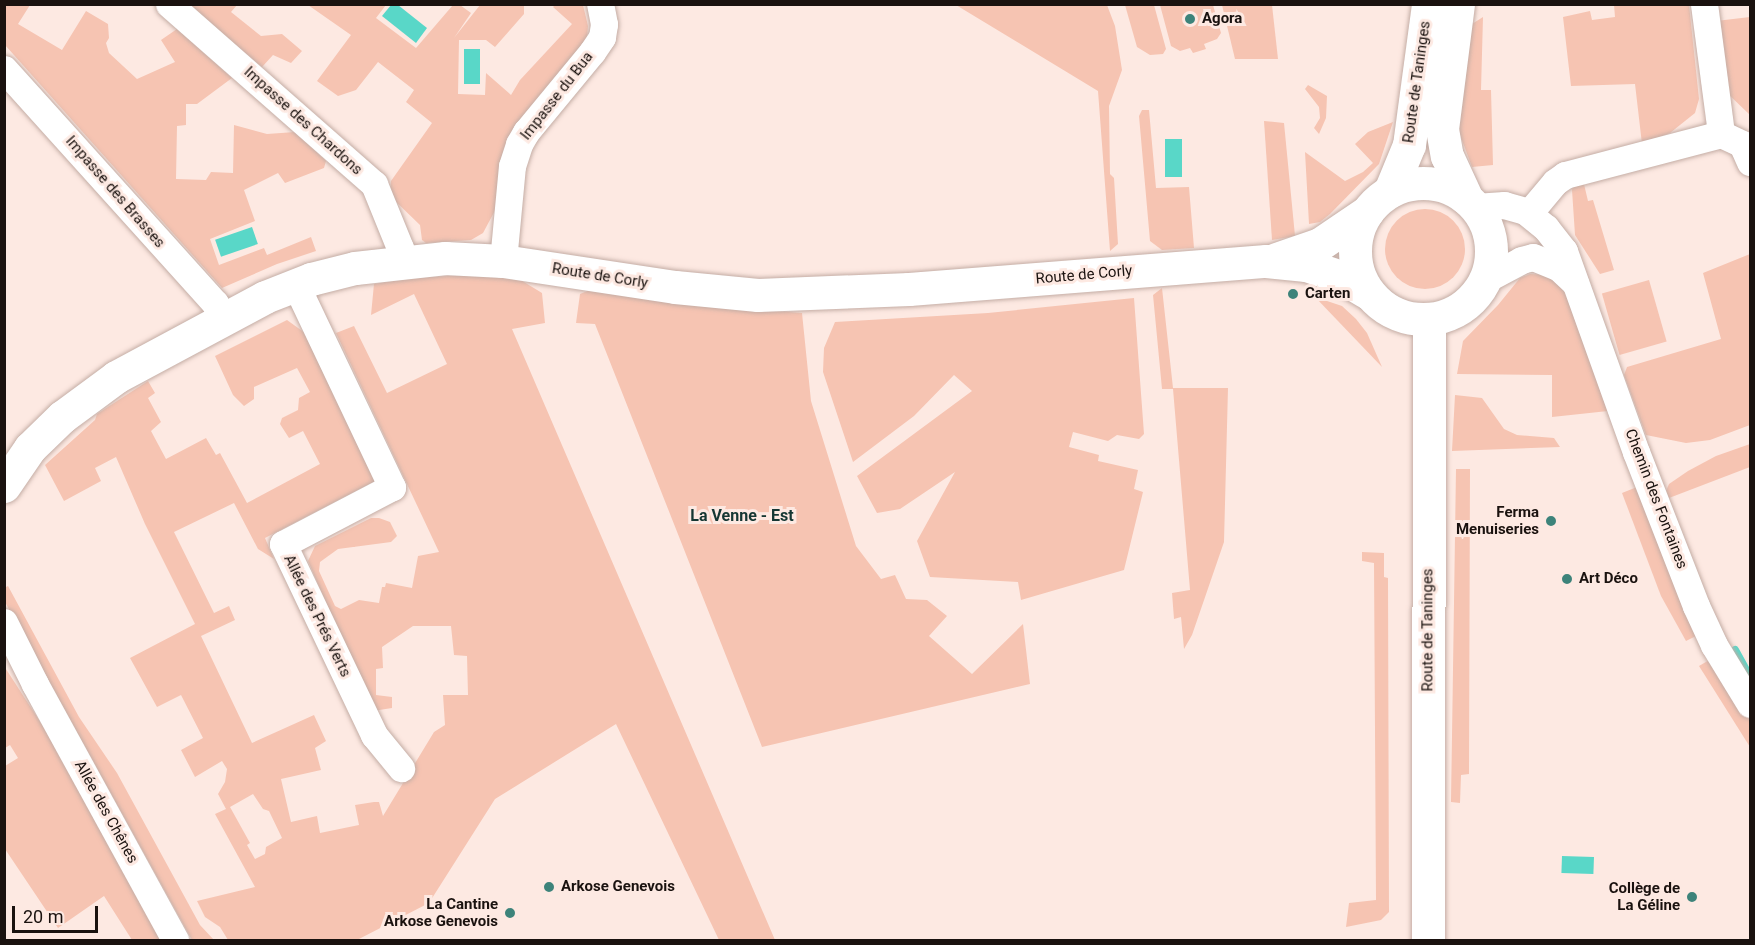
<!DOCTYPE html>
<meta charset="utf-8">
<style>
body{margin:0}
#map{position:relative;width:1755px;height:945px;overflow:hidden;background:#fde9e2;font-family:Roboto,sans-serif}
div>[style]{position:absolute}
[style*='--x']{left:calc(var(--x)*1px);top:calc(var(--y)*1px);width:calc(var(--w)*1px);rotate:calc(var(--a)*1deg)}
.green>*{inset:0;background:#f6c4b2;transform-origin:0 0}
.round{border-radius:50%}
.water>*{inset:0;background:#59d7c8;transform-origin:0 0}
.stream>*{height:8px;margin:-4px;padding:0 4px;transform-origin:4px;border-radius:4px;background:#59d7c8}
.roads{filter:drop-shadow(0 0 2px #c4ada5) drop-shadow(0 0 2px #c4ada5)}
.street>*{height:27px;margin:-13.5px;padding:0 13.5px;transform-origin:13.5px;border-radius:13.5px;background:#fff}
.secondary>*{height:33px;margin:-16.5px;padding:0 16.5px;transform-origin:16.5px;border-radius:16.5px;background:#fff}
.secondary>.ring{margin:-16.5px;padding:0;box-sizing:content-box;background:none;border:33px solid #fff;border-radius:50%}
.dots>*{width:16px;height:16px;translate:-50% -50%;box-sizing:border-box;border:3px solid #fde9e2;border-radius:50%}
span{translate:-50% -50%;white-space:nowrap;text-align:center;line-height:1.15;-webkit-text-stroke:6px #fde9e2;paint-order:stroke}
.poi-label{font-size:15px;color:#1a120f;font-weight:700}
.left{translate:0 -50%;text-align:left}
.right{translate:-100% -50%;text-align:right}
.street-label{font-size:15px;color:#1a120f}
.neighbourhood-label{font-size:16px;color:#153733;font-weight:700}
.frame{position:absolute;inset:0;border:6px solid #1a120f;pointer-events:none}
.scale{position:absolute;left:12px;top:906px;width:86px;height:27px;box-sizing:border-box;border:3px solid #1a120f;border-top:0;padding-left:8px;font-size:18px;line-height:21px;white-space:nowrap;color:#1a120f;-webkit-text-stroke:4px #fde9e2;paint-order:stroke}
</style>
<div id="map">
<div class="green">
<i style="clip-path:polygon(5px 5px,30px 5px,18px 24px,62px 50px,86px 11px,108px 24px,109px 38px,106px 43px,109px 53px,137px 79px,175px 62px,161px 40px,177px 29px,232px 78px,197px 104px,186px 104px,186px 125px,177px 126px,176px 179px,206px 180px,211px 172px,233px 173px,234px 125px,267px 134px,295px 132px,326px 161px,324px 168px,285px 183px,278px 173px,244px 190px,255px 221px,210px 239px,219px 265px,264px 248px,267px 255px,311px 237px,316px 251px,277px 264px,222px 288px,5px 45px)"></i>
<i style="clip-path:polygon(187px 5px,237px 5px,231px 12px,261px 36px,282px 34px,302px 51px,291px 63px,273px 55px,262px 67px)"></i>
<i style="clip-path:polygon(308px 5px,386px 5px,376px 18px,416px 48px,453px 5px,460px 5px,471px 13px,454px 38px,480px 5px,524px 5px,524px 14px,495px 47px,486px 40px,459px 40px,458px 94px,485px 95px,486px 73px,511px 95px,520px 80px,572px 24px,553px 7px,555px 5px,583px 5px,588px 26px,587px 38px,483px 233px,471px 240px,426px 243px,422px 240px,420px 225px,390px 196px,391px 181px,432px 123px,406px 102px,414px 90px,378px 62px,356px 90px,338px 96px,317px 81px,351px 35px)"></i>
<i style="clip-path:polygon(956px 5px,1107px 5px,1115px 26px,1122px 70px,1109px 106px,1110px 174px,1114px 178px,1118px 244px,1110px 251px,1098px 91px)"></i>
<i style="clip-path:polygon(1125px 5px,1154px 5px,1166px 49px,1163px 54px,1150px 55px,1137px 47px)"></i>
<i style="clip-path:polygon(1160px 5px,1213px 5px,1221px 33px,1217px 39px,1204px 44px,1206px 49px,1193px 53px,1190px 48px,1180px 51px,1171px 46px)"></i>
<i style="clip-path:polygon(1222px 5px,1272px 5px,1278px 59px,1235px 59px)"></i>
<i style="clip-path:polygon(1614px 5px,1689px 5px,1699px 99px,1695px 113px,1670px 133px,1642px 144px,1635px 84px,1571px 86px,1563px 17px,1590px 11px,1592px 20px,1615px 17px)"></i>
<i style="clip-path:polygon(1483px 17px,1481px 90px,1491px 90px,1493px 165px,1472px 167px,1459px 132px,1472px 24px)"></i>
<i style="clip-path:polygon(1750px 17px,1750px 115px,1725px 91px,1716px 21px)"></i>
<i style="clip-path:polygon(1308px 85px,1327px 96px,1326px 118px,1319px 134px,1314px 128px,1320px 118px,1319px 107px,1305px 89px)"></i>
<i style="clip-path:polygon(1142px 110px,1149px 110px,1156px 188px,1189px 187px,1194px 248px,1162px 250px,1150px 241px,1139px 116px)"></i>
<i style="clip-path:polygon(1264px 121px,1284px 123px,1295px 236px,1272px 240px)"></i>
<i style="clip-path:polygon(1393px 122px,1379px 164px,1330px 214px,1320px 222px,1309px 224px,1305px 152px,1345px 181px,1363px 172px,1373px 163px,1355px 144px,1368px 132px)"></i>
<i style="clip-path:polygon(1583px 180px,1588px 201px,1593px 200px,1614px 270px,1600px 274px,1575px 235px,1572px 190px,1573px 184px)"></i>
<i class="round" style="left:1385px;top:209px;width:80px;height:80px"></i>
<i style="clip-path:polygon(1750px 254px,1750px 425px,1710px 440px,1686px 443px,1646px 435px,1624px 375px,1627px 367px,1721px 339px,1703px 273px)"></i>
<i style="clip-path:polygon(1530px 274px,1547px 275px,1555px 280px,1566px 294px,1608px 411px,1552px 417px,1552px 375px,1457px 374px,1463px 341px,1498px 305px,1520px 278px)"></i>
<i style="clip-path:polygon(evenodd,466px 275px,519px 279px,542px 293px,545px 323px,512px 329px,775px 940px,719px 940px,616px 724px,495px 799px,429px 903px,357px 940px,228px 940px,220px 927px,205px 917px,197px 901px,255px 887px,215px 814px,226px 809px,218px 794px,225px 782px,227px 769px,222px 761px,195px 777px,181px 750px,203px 738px,181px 695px,157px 707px,130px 658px,195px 624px,145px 524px,116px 457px,95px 468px,101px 481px,64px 501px,45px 465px,95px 420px,97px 414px,148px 381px,155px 393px,148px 398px,161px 422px,151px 431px,166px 459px,206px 438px,216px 455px,220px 453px,247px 503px,320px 464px,303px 431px,289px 438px,280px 424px,282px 418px,298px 410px,299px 398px,310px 392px,297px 368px,254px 387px,254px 399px,244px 406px,233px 395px,215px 356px,287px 320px,305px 333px,375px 481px,265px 538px,274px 559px,258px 549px,234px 503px,174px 532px,214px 613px,229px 606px,235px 620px,201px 636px,252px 743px,314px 715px,326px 741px,315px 748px,321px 770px,281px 779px,291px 822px,317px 816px,320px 833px,359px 825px,355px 805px,374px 802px,379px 802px,383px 816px,434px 732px,445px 725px,443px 695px,468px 695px,467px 656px,454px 655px,451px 626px,413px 626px,382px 647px,383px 668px,376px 669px,376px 695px,392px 697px,392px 708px,373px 711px,308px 561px,315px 546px,371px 518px,379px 518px,390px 522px,397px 536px,391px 542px,338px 549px,320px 562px,319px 571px,335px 606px,341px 609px,359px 600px,379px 603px,382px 587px,385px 587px,386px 583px,412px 588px,418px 556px,439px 552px,336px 333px,354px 326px,387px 393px,447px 364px,414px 294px,371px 315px,374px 284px,412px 278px,466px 275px,253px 794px,263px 809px,269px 811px,282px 838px,266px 847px,265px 854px,255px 859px,247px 845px,250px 843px,230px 807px,253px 794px)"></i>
<i style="left:1649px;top:280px;width:64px;height:49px;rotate:74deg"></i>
<i style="clip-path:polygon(1162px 288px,1173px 388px,1228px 388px,1224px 542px,1192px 635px,1184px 649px,1181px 617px,1174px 619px,1172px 593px,1190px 590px,1173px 389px,1162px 389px,1153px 295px)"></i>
<i style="clip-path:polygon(590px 290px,672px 303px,802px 313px,811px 401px,856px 546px,881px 579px,895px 575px,906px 599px,927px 600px,947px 616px,929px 636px,972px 674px,1023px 624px,1030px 684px,762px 747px,595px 324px,576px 323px,580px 294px)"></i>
<i style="clip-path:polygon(1315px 297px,1342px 306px,1356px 319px,1367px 333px,1382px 367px)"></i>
<i style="clip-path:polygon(1134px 298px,1144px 434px,1139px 439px,1117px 435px,1108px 441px,1073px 432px,1069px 447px,1099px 455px,1098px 461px,1138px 470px,1134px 489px,1143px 492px,1124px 570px,1021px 600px,1018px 582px,930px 577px,917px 541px,955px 472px,900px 509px,877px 513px,857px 476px,972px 391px,954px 375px,914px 416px,853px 462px,823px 372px,824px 348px,835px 322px,988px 313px)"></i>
<i style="clip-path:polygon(1455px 395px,1482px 398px,1504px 429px,1517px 435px,1554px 438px,1560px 447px,1452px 451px)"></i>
<i style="clip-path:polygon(1750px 444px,1750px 467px,1669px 498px,1666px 491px,1669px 484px,1688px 471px,1716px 456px)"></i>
<i style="clip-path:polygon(1456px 469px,1470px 469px,1469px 774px,1461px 775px,1460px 803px,1451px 802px)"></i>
<i style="clip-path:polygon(1637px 487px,1698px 635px,1686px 641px,1661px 596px,1622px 493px)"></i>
<i style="clip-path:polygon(1362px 552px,1384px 553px,1384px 577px,1388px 578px,1389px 912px,1381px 920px,1346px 927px,1349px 903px,1376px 900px,1374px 563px,1362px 561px)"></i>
<i style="clip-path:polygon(8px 586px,79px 717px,117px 773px,200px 925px,214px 940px,192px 940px,5px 602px,4px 588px)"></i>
<i style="clip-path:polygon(1711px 659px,1750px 721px,1750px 747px,1699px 666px)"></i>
<i style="clip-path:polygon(4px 666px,50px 737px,161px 940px,132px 940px,104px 896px,58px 928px,5px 849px,5px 766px,18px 758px,10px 745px,5px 748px)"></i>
</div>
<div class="water">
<i style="clip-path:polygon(391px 5px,398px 5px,427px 28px,416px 43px,382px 16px)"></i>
<i style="left:464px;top:49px;width:16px;height:35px"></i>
<i style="left:1165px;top:139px;width:17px;height:38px"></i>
<i style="left:252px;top:227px;width:18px;height:39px;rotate:71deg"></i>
<i style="left:1562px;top:856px;width:32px;height:17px;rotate:2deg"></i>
</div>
<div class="stream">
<i style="--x:1735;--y:650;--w:31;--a:61"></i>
</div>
<div class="roads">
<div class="street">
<i style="--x:169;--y:4;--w:273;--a:41.3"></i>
<i style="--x:374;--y:184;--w:69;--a:67.9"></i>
<i style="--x:400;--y:248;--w:13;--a:81"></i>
<i style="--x:1704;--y:4;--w:131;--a:82.5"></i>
<i style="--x:4;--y:69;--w:315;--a:48"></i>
<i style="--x:215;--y:303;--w:17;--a:65"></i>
<i style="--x:1475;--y:207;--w:29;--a:-4"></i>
<i style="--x:1504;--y:205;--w:22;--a:16"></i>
<i style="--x:1525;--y:211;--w:27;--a:39"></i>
<i style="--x:1546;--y:228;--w:29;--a:52"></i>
<i style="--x:1564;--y:251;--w:214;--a:70.3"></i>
<i style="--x:1636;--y:452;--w:165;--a:68.7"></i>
<i style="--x:1696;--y:606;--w:43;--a:65.2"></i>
<i style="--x:1714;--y:645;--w:69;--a:58.6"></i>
<i style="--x:1529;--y:213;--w:40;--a:-50"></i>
<i style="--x:1555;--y:182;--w:12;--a:-35"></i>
<i style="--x:1565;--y:175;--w:161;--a:-14.7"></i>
<i style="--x:1721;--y:134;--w:23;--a:25"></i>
<i style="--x:1742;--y:144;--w:20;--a:66"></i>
<i style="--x:503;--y:261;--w:95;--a:-84.6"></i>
<i style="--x:512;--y:166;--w:23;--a:-72"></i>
<i style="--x:519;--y:144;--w:14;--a:-60"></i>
<i style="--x:526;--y:132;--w:104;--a:-50.5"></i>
<i style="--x:592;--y:52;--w:18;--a:-56"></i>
<i style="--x:602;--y:37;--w:13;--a:-81"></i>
<i style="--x:604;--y:24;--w:20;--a:-101"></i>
<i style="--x:1486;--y:279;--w:40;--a:-28"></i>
<i style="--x:1521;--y:260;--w:12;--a:-14"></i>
<i style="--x:1533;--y:257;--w:27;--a:22"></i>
<i style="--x:1558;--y:267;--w:23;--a:43"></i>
<i style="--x:296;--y:285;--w:224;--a:64.6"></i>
<i style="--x:392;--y:487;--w:123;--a:152.4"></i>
<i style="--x:283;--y:544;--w:212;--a:64.5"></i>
<i style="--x:374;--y:735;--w:43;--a:50.7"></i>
<i style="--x:4;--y:622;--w:69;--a:63.4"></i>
<i style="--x:35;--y:684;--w:292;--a:61.3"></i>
</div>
<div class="secondary">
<i style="--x:1458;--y:4;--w:126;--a:97.3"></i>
<i style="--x:1442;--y:129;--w:27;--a:80"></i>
<i style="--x:1447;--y:156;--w:47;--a:65.1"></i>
<i class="ring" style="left:1355px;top:183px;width:103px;height:103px"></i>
<i style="--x:1390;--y:191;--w:50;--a:-67.6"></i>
<i style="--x:1409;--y:145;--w:142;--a:-82.3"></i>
<i style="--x:1276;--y:259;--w:46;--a:-18.8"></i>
<i style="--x:1320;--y:244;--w:57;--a:-34.2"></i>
<i style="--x:4;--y:486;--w:46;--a:-55.6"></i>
<i style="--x:30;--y:448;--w:45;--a:-44.1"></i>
<i style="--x:62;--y:417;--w:67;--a:-36.5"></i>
<i style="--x:116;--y:377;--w:169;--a:-28.2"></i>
<i style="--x:265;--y:297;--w:49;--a:-21.4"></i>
<i style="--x:311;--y:279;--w:45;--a:-14"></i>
<i style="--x:355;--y:268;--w:91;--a:-6.3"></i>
<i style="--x:445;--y:258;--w:58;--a:3"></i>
<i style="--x:503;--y:261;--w:174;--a:8.6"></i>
<i style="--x:675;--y:287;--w:83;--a:5.5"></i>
<i style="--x:758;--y:295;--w:151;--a:-2.3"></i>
<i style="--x:909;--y:289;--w:358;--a:-4.5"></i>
<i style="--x:1266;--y:261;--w:40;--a:5.7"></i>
<i style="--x:1306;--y:265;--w:39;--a:19"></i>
<i style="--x:1343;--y:278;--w:31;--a:31"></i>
<i style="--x:1428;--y:940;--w:620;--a:-89.91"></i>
</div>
</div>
<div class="dots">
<i style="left:1190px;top:19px;background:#3d837a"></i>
<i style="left:1293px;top:294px;background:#3d837a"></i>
<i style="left:1551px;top:521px;background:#3d837a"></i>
<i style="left:1567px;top:579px;background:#3d837a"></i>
<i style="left:549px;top:887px;background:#3d837a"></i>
<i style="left:1692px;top:897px;background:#3d837a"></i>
<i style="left:510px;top:913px;background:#3d837a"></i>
</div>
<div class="poi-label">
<span class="left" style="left:1202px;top:19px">Agora</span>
<span class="left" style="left:1305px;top:294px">Carten</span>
<span class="right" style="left:1539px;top:521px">Ferma<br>Menuiseries</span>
<span class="left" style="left:1579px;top:579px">Art Déco</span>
<span class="left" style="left:561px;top:887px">Arkose Genevois</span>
<span class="right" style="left:1680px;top:897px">Collège de<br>La Géline</span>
<span class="right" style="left:498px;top:913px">La Cantine<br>Arkose Genevois</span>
</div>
<div class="street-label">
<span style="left:1417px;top:82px;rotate:-82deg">Route de Taninges</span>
<span style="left:557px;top:96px;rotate:-52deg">Impasse du Bua</span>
<span style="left:303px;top:121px;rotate:42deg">Impasse des Chardons</span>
<span style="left:115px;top:192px;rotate:49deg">Impasse des Brasses</span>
<span style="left:1084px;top:275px;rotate:-5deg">Route de Corly</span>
<span style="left:600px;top:276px;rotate:9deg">Route de Corly</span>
<span style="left:1656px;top:499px;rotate:69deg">Chemin des Fontaines</span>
<span style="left:317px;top:616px;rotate:64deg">Allée des Prés Verts</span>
<span style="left:1428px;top:630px;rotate:-90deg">Route de Taninges</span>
<span style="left:106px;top:812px;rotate:61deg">Allée des Chênes</span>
</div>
<div class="neighbourhood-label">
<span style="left:742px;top:516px">La Venne - Est</span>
</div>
<div class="frame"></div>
<div class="scale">20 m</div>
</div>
